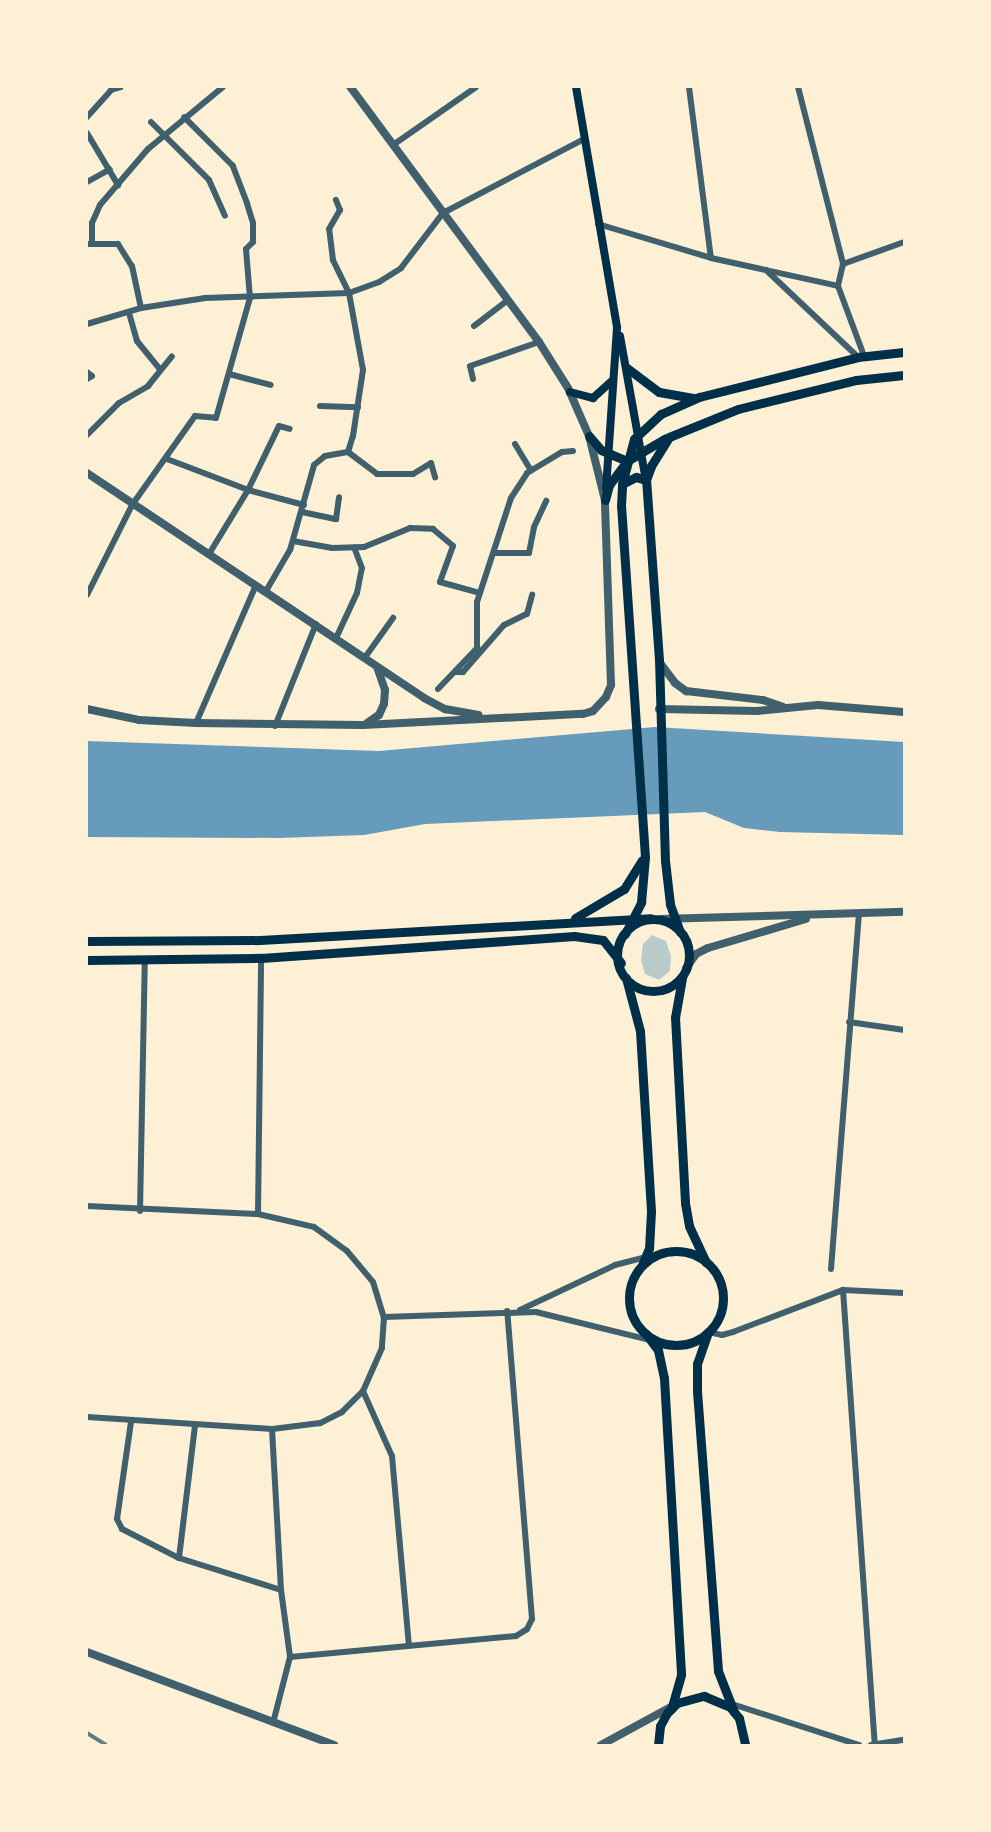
<!DOCTYPE html>
<style>
body{margin:0}
#map{position:relative;width:991px;height:1832px;overflow:hidden;background:#fdf0d5;font-family:Quicksand,sans-serif}
div>[style]{position:absolute}
[style*='--x']{left:calc(var(--x)*1px);top:calc(var(--y)*1px);width:calc(var(--w)*1px);rotate:calc(var(--a)*1deg)}
.green>*{inset:0;background:#b9caca}
.water>*{inset:0;background:#669bbc}
.minor>*{height:6px;margin:-3px;padding:0 3px;transform-origin:3px;border-radius:3px;background:#3f606c}
.tertiary>*{height:8px;margin:-4px;padding:0 4px;transform-origin:4px;border-radius:4px;background:#3f606c}
.secondary>*{height:8px;margin:-4px;padding:0 4px;transform-origin:4px;border-radius:4px;background:#003049}
.primary>*{height:9px;margin:-4.5px;padding:0 4.5px;transform-origin:4.5px;border-radius:4.5px;background:#003049}
.primary>.ring{margin:-4.5px;padding:0;box-sizing:content-box;background:none;border:9px solid #003049;border-radius:50%}
.rail>*{height:4px;margin:-2px;padding:0 2px;transform-origin:2px;border-radius:2px;background:#657d81}
span{translate:-50% -50%;white-space:nowrap;text-align:center;line-height:1.15;-webkit-text-stroke:4.5px #fdf0d5;paint-order:stroke}
.frame{position:absolute;inset:0;border:88px solid #fdf0d5;pointer-events:none}
</style>
<div id="map">
<div class="green">
<i style="clip-path:polygon(652px 935px,666px 941px,671px 956px,670px 971px,659px 980px,645px 974px,641px 960px,643px 944px)"></i>
</div>
<div class="water">
<i style="clip-path:polygon(655px 727px,904px 742px,904px 835px,780px 832px,744px 828px,705px 812px,425px 824px,364px 835px,279px 838px,87px 837px,87px 741px,379px 751px)"></i>
</div>
<div class="minor">
<i style="--x:689;--y:87;--w:172;--a:82.7"></i>
<i style="--x:798;--y:87;--w:183;--a:75.7"></i>
<i style="--x:843;--y:264;--w:23;--a:103"></i>
<i style="--x:838;--y:286;--w:75;--a:69.6"></i>
<i style="--x:87;--y:117;--w:36;--a:-48"></i>
<i style="--x:111;--y:90;--w:10;--a:-17"></i>
<i style="--x:151;--y:122;--w:82;--a:45"></i>
<i style="--x:209;--y:180;--w:39;--a:66"></i>
<i style="--x:87;--y:133;--w:61;--a:59.2"></i>
<i style="--x:393;--y:145;--w:101;--a:-34.9"></i>
<i style="--x:87;--y:182;--w:26;--a:-29"></i>
<i style="--x:598;--y:224;--w:118;--a:16.7"></i>
<i style="--x:711;--y:258;--w:130;--a:12.4"></i>
<i style="--x:92;--y:243;--w:20;--a:-90"></i>
<i style="--x:92;--y:223;--w:20;--a:-66"></i>
<i style="--x:100;--y:205;--w:74;--a:-49.4"></i>
<i style="--x:148;--y:149;--w:97;--a:-39.6"></i>
<i style="--x:87;--y:244;--w:31;--a:0"></i>
<i style="--x:118;--y:244;--w:26;--a:58"></i>
<i style="--x:132;--y:266;--w:43;--a:77.9"></i>
<i style="--x:843;--y:264;--w:65;--a:-19.8"></i>
<i style="--x:766;--y:270;--w:127;--a:43.4"></i>
<i style="--x:129;--y:313;--w:29;--a:74"></i>
<i style="--x:137;--y:341;--w:35;--a:51"></i>
<i style="--x:87;--y:324;--w:56;--a:-16.5"></i>
<i style="--x:141;--y:308;--w:65;--a:-8.9"></i>
<i style="--x:205;--y:298;--w:144;--a:-2"></i>
<i style="--x:349;--y:293;--w:32;--a:-20"></i>
<i style="--x:379;--y:282;--w:26;--a:-32"></i>
<i style="--x:401;--y:268;--w:69;--a:-52.6"></i>
<i style="--x:443;--y:213;--w:159;--a:-27.7"></i>
<i style="--x:474;--y:326;--w:43;--a:-37.4"></i>
<i style="--x:87;--y:372;--w:6;--a:39"></i>
<i style="--x:92;--y:376;--w:6;--a:149"></i>
<i style="--x:229;--y:374;--w:43;--a:14.7"></i>
<i style="--x:473;--y:379;--w:13;--a:-103"></i>
<i style="--x:470;--y:366;--w:73;--a:-19.2"></i>
<i style="--x:320;--y:406;--w:38;--a:2"></i>
<i style="--x:87;--y:435;--w:45;--a:-45"></i>
<i style="--x:119;--y:403;--w:34;--a:-30"></i>
<i style="--x:148;--y:386;--w:38;--a:-51"></i>
<i style="--x:515;--y:444;--w:31;--a:59"></i>
<i style="--x:348;--y:452;--w:36;--a:37"></i>
<i style="--x:377;--y:474;--w:36;--a:0"></i>
<i style="--x:413;--y:474;--w:21;--a:-31"></i>
<i style="--x:431;--y:463;--w:15;--a:74"></i>
<i style="--x:167;--y:459;--w:87;--a:20.9"></i>
<i style="--x:248;--y:490;--w:58;--a:15"></i>
<i style="--x:302;--y:512;--w:35;--a:12"></i>
<i style="--x:336;--y:519;--w:22;--a:-82"></i>
<i style="--x:293;--y:541;--w:40;--a:10"></i>
<i style="--x:332;--y:548;--w:32;--a:-2"></i>
<i style="--x:364;--y:547;--w:50;--a:-22.4"></i>
<i style="--x:410;--y:528;--w:23;--a:2"></i>
<i style="--x:433;--y:529;--w:26;--a:40"></i>
<i style="--x:453;--y:546;--w:38;--a:110"></i>
<i style="--x:440;--y:582;--w:41;--a:15.4"></i>
<i style="--x:495;--y:553;--w:34;--a:0"></i>
<i style="--x:529;--y:553;--w:26;--a:-79"></i>
<i style="--x:534;--y:527;--w:29;--a:-65"></i>
<i style="--x:209;--y:554;--w:75;--a:-58.6"></i>
<i style="--x:248;--y:490;--w:71;--a:-64.2"></i>
<i style="--x:279;--y:426;--w:11;--a:15"></i>
<i style="--x:266;--y:591;--w:48;--a:-59.7"></i>
<i style="--x:290;--y:550;--w:88;--a:-74.2"></i>
<i style="--x:314;--y:465;--w:14;--a:-39"></i>
<i style="--x:325;--y:456;--w:23;--a:-10"></i>
<i style="--x:348;--y:452;--w:17;--a:-73"></i>
<i style="--x:353;--y:436;--w:67;--a:-81.4"></i>
<i style="--x:363;--y:370;--w:78;--a:-100.3"></i>
<i style="--x:349;--y:293;--w:37;--a:-116"></i>
<i style="--x:333;--y:260;--w:31;--a:-97"></i>
<i style="--x:329;--y:229;--w:22;--a:-60"></i>
<i style="--x:340;--y:210;--w:11;--a:-112"></i>
<i style="--x:87;--y:595;--w:101;--a:-63.4"></i>
<i style="--x:132;--y:505;--w:109;--a:-54.7"></i>
<i style="--x:195;--y:416;--w:21;--a:5"></i>
<i style="--x:216;--y:418;--w:125;--a:-74.2"></i>
<i style="--x:250;--y:298;--w:49;--a:-94.7"></i>
<i style="--x:246;--y:249;--w:10;--a:-45"></i>
<i style="--x:253;--y:242;--w:19;--a:-90"></i>
<i style="--x:253;--y:223;--w:21;--a:-107"></i>
<i style="--x:247;--y:203;--w:40;--a:-111"></i>
<i style="--x:233;--y:166;--w:69;--a:-135"></i>
<i style="--x:337;--y:636;--w:47;--a:-65.1"></i>
<i style="--x:357;--y:593;--w:25;--a:-79"></i>
<i style="--x:362;--y:568;--w:22;--a:-111"></i>
<i style="--x:366;--y:656;--w:47;--a:-54.6"></i>
<i style="--x:456;--y:672;--w:7;--a:0"></i>
<i style="--x:463;--y:672;--w:62;--a:-48.9"></i>
<i style="--x:504;--y:625;--w:25;--a:-26"></i>
<i style="--x:527;--y:614;--w:20;--a:-75"></i>
<i style="--x:438;--y:689;--w:57;--a:-46.4"></i>
<i style="--x:477;--y:648;--w:46;--a:-90"></i>
<i style="--x:477;--y:602;--w:109;--a:-71.9"></i>
<i style="--x:511;--y:498;--w:30;--a:-57"></i>
<i style="--x:527;--y:473;--w:41;--a:-31"></i>
<i style="--x:562;--y:452;--w:11;--a:-5"></i>
<i style="--x:196;--y:723;--w:150;--a:-66.5"></i>
<i style="--x:275;--y:726;--w:110;--a:-68.1"></i>
<i style="--x:849;--y:1022;--w:56;--a:8.3"></i>
<i style="--x:87;--y:1206;--w:171;--a:2.7"></i>
<i style="--x:258;--y:1214;--w:57;--a:13.1"></i>
<i style="--x:314;--y:1227;--w:41;--a:36"></i>
<i style="--x:347;--y:1251;--w:40;--a:50"></i>
<i style="--x:373;--y:1282;--w:37;--a:73"></i>
<i style="--x:384;--y:1317;--w:31;--a:94"></i>
<i style="--x:382;--y:1348;--w:47;--a:113.8"></i>
<i style="--x:363;--y:1391;--w:30;--a:135"></i>
<i style="--x:342;--y:1412;--w:25;--a:153"></i>
<i style="--x:320;--y:1423;--w:48;--a:172.9"></i>
<i style="--x:272;--y:1429;--w:185;--a:-176.3"></i>
<i style="--x:140;--y:1211;--w:250;--a:-88.9"></i>
<i style="--x:258;--y:1214;--w:256;--a:-89.3"></i>
<i style="--x:831;--y:1269;--w:356;--a:-85.5"></i>
<i style="--x:843;--y:1290;--w:455;--a:86"></i>
<i style="--x:520;--y:1310;--w:105;--a:-25.3"></i>
<i style="--x:615;--y:1265;--w:57;--a:-14.3"></i>
<i style="--x:384;--y:1317;--w:152;--a:-1.9"></i>
<i style="--x:536;--y:1312;--w:126;--a:13.8"></i>
<i style="--x:708;--y:1332;--w:14;--a:12"></i>
<i style="--x:722;--y:1335;--w:11;--a:-15"></i>
<i style="--x:733;--y:1332;--w:118;--a:-20.9"></i>
<i style="--x:843;--y:1290;--w:61;--a:2.8"></i>
<i style="--x:363;--y:1391;--w:71;--a:66"></i>
<i style="--x:392;--y:1456;--w:190;--a:84.9"></i>
<i style="--x:131;--y:1422;--w:98;--a:98.2"></i>
<i style="--x:117;--y:1519;--w:11;--a:63"></i>
<i style="--x:122;--y:1529;--w:64;--a:27"></i>
<i style="--x:179;--y:1558;--w:107;--a:17.4"></i>
<i style="--x:272;--y:1429;--w:161;--a:86.8"></i>
<i style="--x:281;--y:1590;--w:68;--a:82.3"></i>
<i style="--x:290;--y:1657;--w:68;--a:104.4"></i>
<i style="--x:179;--y:1558;--w:134;--a:-83.1"></i>
<i style="--x:290;--y:1657;--w:227;--a:-5.3"></i>
<i style="--x:516;--y:1636;--w:13;--a:-32"></i>
<i style="--x:527;--y:1629;--w:11;--a:-63"></i>
<i style="--x:532;--y:1619;--w:309;--a:-94.6"></i>
<i style="--x:729;--y:1703;--w:137;--a:17.9"></i>
<i style="--x:871;--y:1745;--w:33;--a:-9"></i>
</div>
<div class="tertiary">
<i style="--x:87;--y:473;--w:405;--a:33.7"></i>
<i style="--x:424;--y:698;--w:24;--a:28"></i>
<i style="--x:445;--y:709;--w:34;--a:10"></i>
<i style="--x:660;--y:663;--w:25;--a:53"></i>
<i style="--x:675;--y:683;--w:14;--a:36"></i>
<i style="--x:686;--y:691;--w:78;--a:6.7"></i>
<i style="--x:763;--y:700;--w:21;--a:19"></i>
<i style="--x:87;--y:709;--w:53;--a:11.9"></i>
<i style="--x:139;--y:720;--w:57;--a:3"></i>
<i style="--x:196;--y:723;--w:167;--a:0.7"></i>
<i style="--x:363;--y:725;--w:220;--a:-2.9"></i>
<i style="--x:583;--y:714;--w:10;--a:-17"></i>
<i style="--x:593;--y:711;--w:19;--a:-47"></i>
<i style="--x:606;--y:697;--w:13;--a:-67"></i>
<i style="--x:611;--y:685;--w:185;--a:-91.9"></i>
<i style="--x:605;--y:500;--w:66;--a:-104"></i>
<i style="--x:589;--y:436;--w:52;--a:-113.6"></i>
<i style="--x:568;--y:388;--w:54;--a:-122.2"></i>
<i style="--x:539;--y:342;--w:317;--a:-126.5"></i>
<i style="--x:659;--y:709;--w:98;--a:1.2"></i>
<i style="--x:757;--y:711;--w:61;--a:-5.6"></i>
<i style="--x:818;--y:705;--w:86;--a:4.7"></i>
<i style="--x:367;--y:723;--w:14;--a:-34"></i>
<i style="--x:379;--y:715;--w:12;--a:-66"></i>
<i style="--x:384;--y:704;--w:14;--a:-86"></i>
<i style="--x:385;--y:690;--w:24;--a:-109"></i>
<i style="--x:661;--y:919;--w:243;--a:-1.7"></i>
<i style="--x:686;--y:968;--w:17;--a:-54"></i>
<i style="--x:696;--y:954;--w:13;--a:-27"></i>
<i style="--x:708;--y:948;--w:102;--a:-16.5"></i>
<i style="--x:87;--y:1652;--w:264;--a:20.6"></i>
<i style="--x:601;--y:1745;--w:80;--a:-28.5"></i>
</div>
<div class="secondary">
<i style="--x:576;--y:87;--w:244;--a:80.3"></i>
<i style="--x:617;--y:328;--w:162;--a:93.9"></i>
<i style="--x:620;--y:336;--w:146;--a:79.8"></i>
<i style="--x:570;--y:392;--w:24;--a:15"></i>
<i style="--x:593;--y:398;--w:25;--a:-42"></i>
</div>
<div class="primary">
<i style="--x:627;--y:368;--w:40;--a:37"></i>
<i style="--x:659;--y:392;--w:36;--a:10"></i>
<i style="--x:589;--y:436;--w:18;--a:49"></i>
<i style="--x:601;--y:450;--w:28;--a:23"></i>
<i style="--x:622;--y:484;--w:16;--a:-27"></i>
<i style="--x:636;--y:477;--w:10;--a:17"></i>
<i style="--x:605;--y:500;--w:16;--a:-75"></i>
<i style="--x:609;--y:485;--w:30;--a:-53"></i>
<i style="--x:627;--y:461;--w:45;--a:-30.5"></i>
<i style="--x:575;--y:918;--w:57;--a:-30.6"></i>
<i style="--x:624;--y:889;--w:34;--a:-58"></i>
<i class="ring" style="left:617px;top:919px;width:63px;height:63px"></i>
<i style="--x:680;--y:932;--w:30;--a:-110"></i>
<i style="--x:670;--y:904;--w:43;--a:-96.6"></i>
<i style="--x:665;--y:861;--w:201;--a:-91.7"></i>
<i style="--x:659;--y:660;--w:180;--a:-94.1"></i>
<i style="--x:646;--y:480;--w:15;--a:-70"></i>
<i style="--x:651;--y:466;--w:34;--a:-58"></i>
<i style="--x:669;--y:437;--w:74;--a:-22.1"></i>
<i style="--x:738;--y:409;--w:122;--a:-13.8"></i>
<i style="--x:856;--y:380;--w:48;--a:-5.9"></i>
<i style="--x:625;--y:934;--w:36;--a:-63"></i>
<i style="--x:641;--y:902;--w:45;--a:-84.9"></i>
<i style="--x:645;--y:857;--w:352;--a:-93.9"></i>
<i style="--x:621;--y:506;--w:22;--a:-87"></i>
<i style="--x:622;--y:484;--w:47;--a:-75.1"></i>
<i style="--x:634;--y:439;--w:37;--a:-43"></i>
<i style="--x:661;--y:414;--w:42;--a:-24.1"></i>
<i style="--x:699;--y:397;--w:164;--a:-14.1"></i>
<i style="--x:858;--y:357;--w:46;--a:-6.2"></i>
<i style="--x:87;--y:941;--w:173;--a:-0.3"></i>
<i style="--x:260;--y:940;--w:391;--a:-3.2"></i>
<i style="--x:87;--y:960;--w:174;--a:-0.7"></i>
<i style="--x:261;--y:958;--w:314;--a:-4"></i>
<i style="--x:574;--y:936;--w:29;--a:8"></i>
<i style="--x:603;--y:940;--w:29;--a:52"></i>
<i style="--x:626;--y:978;--w:55;--a:75.2"></i>
<i style="--x:640;--y:1031;--w:180;--a:86.5"></i>
<i style="--x:651;--y:1211;--w:37;--a:93"></i>
<i style="--x:649;--y:1248;--w:18;--a:112"></i>
<i style="--x:682;--y:978;--w:40;--a:100"></i>
<i style="--x:675;--y:1017;--w:186;--a:86.9"></i>
<i style="--x:685;--y:1203;--w:23;--a:80"></i>
<i style="--x:689;--y:1226;--w:40;--a:65"></i>
<i class="ring" style="left:629px;top:1251px;width:85px;height:85px"></i>
<i style="--x:708;--y:1332;--w:34;--a:109"></i>
<i style="--x:697;--y:1364;--w:27;--a:90"></i>
<i style="--x:697;--y:1391;--w:281;--a:85.7"></i>
<i style="--x:718;--y:1671;--w:44;--a:68.7"></i>
<i style="--x:646;--y:1334;--w:20;--a:53"></i>
<i style="--x:658;--y:1350;--w:29;--a:78"></i>
<i style="--x:664;--y:1378;--w:297;--a:86.7"></i>
<i style="--x:681;--y:1675;--w:35;--a:106"></i>
<i style="--x:658;--y:1745;--w:19;--a:-84"></i>
<i style="--x:660;--y:1726;--w:15;--a:-62"></i>
<i style="--x:667;--y:1713;--w:14;--a:-45"></i>
<i style="--x:677;--y:1703;--w:28;--a:-15"></i>
<i style="--x:704;--y:1696;--w:28;--a:23"></i>
<i style="--x:730;--y:1707;--w:14;--a:51"></i>
<i style="--x:739;--y:1718;--w:28;--a:77"></i>
</div>
<div class="rail">
<i style="--x:87;--y:1733;--w:22;--a:32"></i>
</div>
<div class="frame"></div>
</div>
